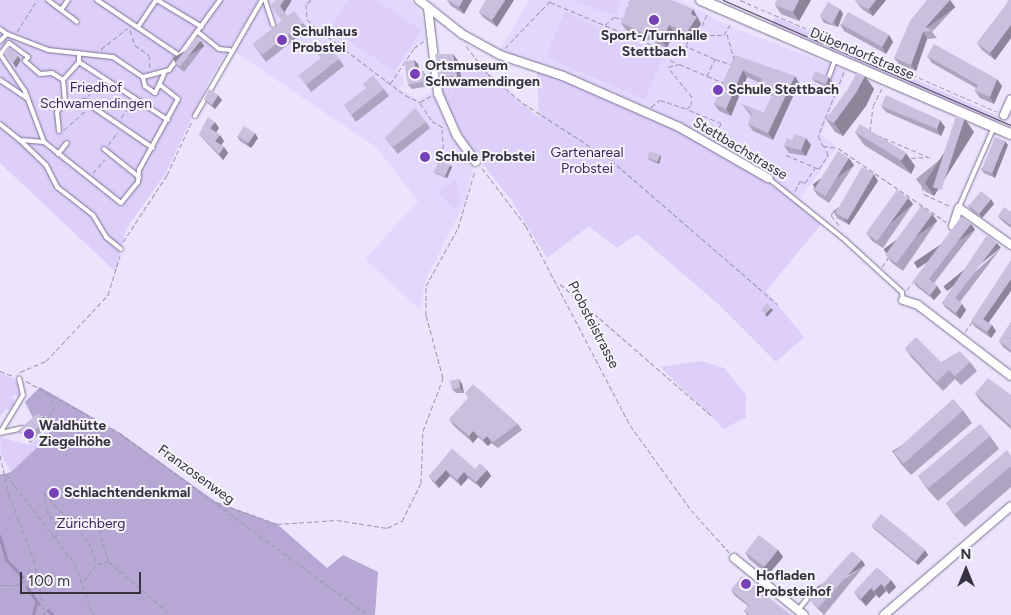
<!DOCTYPE html>
<meta charset="utf-8">
<style>
body{margin:0}
#map{position:relative;width:1011px;height:615px;overflow:hidden;background:#ece3fd;font-family:Figtree,sans-serif}
div>[style]{position:absolute}
[style*='--x']{left:calc(var(--x)*1px);top:calc(var(--y)*1px);width:calc(var(--w)*1px);rotate:calc(var(--a)*1deg)}
.built>*{inset:0;background:#e4d7fe}
.green>*{inset:0;background:#decefa;transform-origin:0 0}
.forest>*{inset:0;background:#b7a7d4}
.stream>*{height:2.5px;margin:-1.25px;padding:0 1.25px;transform-origin:1.25px;border-radius:1.25px;background:#9c8cb8}
.path>*{height:1px;margin-top:-0.5px;transform-origin:0;background:repeating-linear-gradient(90deg,#9e97ab 0 5px,transparent 0 7.5px)}
.roads{filter:drop-shadow(0 0 1px #7a708d) drop-shadow(0 0 1px #7a708d)}
.service>*{height:4px;margin:-2px;padding:0 2px;transform-origin:2px;border-radius:2px;background:#fff}
.minor>*{height:8px;margin:-4px;padding:0 4px;transform-origin:4px;border-radius:4px;background:#fff}
.tertiary>*{height:10px;margin:-5px;padding:0 5px;transform-origin:5px;border-radius:5px;background:#fff}
.tram>*{height:1px;margin:-0.5px;padding:0 0.5px;transform-origin:0.5px;border-radius:0.5px;background:#4f4a58}
.wall>*{inset:0;background:#aea4bf}
.shaded-wall>*{inset:0;background:#8d869b;transform-origin:0 0}
.building>*{inset:0;background:#cabfde;transform-origin:0 0}
.dots>*{width:14px;height:14px;translate:-50% -50%;box-sizing:border-box;border:2px solid #f6f4fb;border-radius:50%}
span{translate:-50% -50%;white-space:nowrap;text-align:center;line-height:1.15;-webkit-text-stroke:4px #f6f4fb;paint-order:stroke}
.poi-label{font-size:14px;color:#36323e;font-weight:700}
.left{translate:0 -50%;text-align:left}
.street-label{font-size:14px;color:#36323e}
.park-label{font-size:14px;color:#3c245b}
.north{position:absolute;left:941px;top:545px;width:50px;height:50px;-webkit-text-stroke:4px #f6f4fb;paint-order:stroke;rotate:0deg;font-size:14px;font-weight:700;line-height:20px;text-align:center;color:#36323e}
.north::after{content:'';display:block;margin:auto;width:18px;height:22px;background:#36323e;clip-path:polygon(50% 0,100% 100%,50% 72%,0 100%)}
.scale{position:absolute;left:20px;top:572px;width:121px;height:22px;box-sizing:border-box;border:2px solid #36323e;border-top:0;padding-left:6px;font-size:15px;line-height:18px;white-space:nowrap;color:#36323e;-webkit-text-stroke:4px #f6f4fb;paint-order:stroke}
</style>
<div id="map">
<div class="built">
<i style="clip-path:polygon(264px 0,411px 0,421px 13px,426px 38px,413px 47px,396px 71px,403px 76px,405px 85px,399px 88px,418px 100px,432px 92px,448px 130px,473px 167px,466px 200px,425px 282px,420px 310px,365px 259px,418px 201px,376px 147px,232px 50px)"></i>
<i style="clip-path:polygon(529px 0,679px 0,734px 28px,847px 71px,821px 135px,837px 146px,800px 199px,705px 137px,499px 51px)"></i>
</div>
<div class="green">
<i style="clip-path:polygon(0 0,259px 0,209px 81px,166px 173px,126px 229px,116px 272px,0 163px)"></i>
<i style="clip-path:polygon(349px 0,376px 0,421px 30px,394px 71px,330px 28px)"></i>
<i style="clip-path:polygon(573px 0,622px 0,615px 16px)"></i>
<i style="left:565px;top:12px;width:108px;height:49px;rotate:23deg"></i>
<i style="left:775px;top:17px;width:248px;height:9px;rotate:24deg"></i>
<i style="clip-path:polygon(475px 62px,539px 118px,537px 70px,678px 130px,781px 190px,822px 223px,766px 291px,804px 337px,776px 362px,718px 304px,637px 234px,617px 248px,589px 226px,547px 258px,512px 201px,467px 144px,444px 98px,441px 86px,462px 82px,460px 72px)"></i>
<i style="clip-path:polygon(456px 179px,461px 202px,453px 210px,438px 191px)"></i>
<i style="clip-path:polygon(701px 361px,724px 368px,746px 395px,746px 417px,724px 429px,660px 367px)"></i>
<i style="clip-path:polygon(0 373px,15px 379px,21px 390px,19px 397px,14px 394px,12px 398px,16px 400px,10px 410px,6px 409px,0 416px)"></i>
<i style="clip-path:polygon(49px 429px,45px 440px,11px 472px,1px 455px,0 437px,29px 445px)"></i>
</div>
<div class="forest">
<i style="clip-path:polygon(40px 387px,120px 433px,216px 502px,277px 524px,327px 568px,343px 555px,378px 572px,375px 615px,0 615px,0 475px,11px 472px,45px 440px,51px 424px,42px 416px,33px 418px,25px 402px)"></i>
</div>
<div class="stream">
<i style="--x:0;--y:536;--w:25;--a:74"></i>
<i style="--x:7;--y:560;--w:23;--a:47"></i>
<i style="--x:27;--y:587;--w:21;--a:55"></i>
<i style="--x:48;--y:610;--w:7;--a:45"></i>
<i style="--x:33;--y:615;--w:12;--a:-76"></i>
</div>
<div class="path">
<i style="--x:311;--y:0;--w:6;--a:141"></i>
<i style="--x:306;--y:4;--w:15;--a:86"></i>
<i style="--x:307;--y:19;--w:11;--a:45"></i>
<i style="--x:315;--y:27;--w:113;--a:37.1"></i>
<i style="--x:405;--y:95;--w:17;--a:25"></i>
<i style="--x:420;--y:102;--w:13;--a:-29"></i>
<i style="--x:740;--y:0;--w:280;--a:23.5"></i>
<i style="--x:550;--y:2;--w:131;--a:22.9"></i>
<i style="--x:671;--y:53;--w:7;--a:98"></i>
<i style="--x:670;--y:60;--w:7;--a:27"></i>
<i style="--x:626;--y:11;--w:12;--a:-66"></i>
<i style="--x:605;--y:25;--w:12;--a:-42"></i>
<i style="--x:614;--y:17;--w:9;--a:13"></i>
<i style="--x:130;--y:30;--w:16;--a:72"></i>
<i style="--x:135;--y:45;--w:17;--a:36"></i>
<i style="--x:149;--y:55;--w:13;--a:86"></i>
<i style="--x:17;--y:32;--w:38;--a:-58"></i>
<i style="--x:815;--y:33;--w:4;--a:-63"></i>
<i style="--x:694;--y:34;--w:5;--a:-11"></i>
<i style="--x:699;--y:33;--w:21;--a:-67"></i>
<i style="--x:727;--y:34;--w:26;--a:74"></i>
<i style="--x:695;--y:35;--w:29;--a:0"></i>
<i style="--x:724;--y:35;--w:14;--a:-60"></i>
<i style="--x:466;--y:46;--w:36;--a:52"></i>
<i style="--x:488;--y:74;--w:45;--a:39.6"></i>
<i style="--x:523;--y:103;--w:105;--a:32.9"></i>
<i style="--x:611;--y:160;--w:220;--a:40.9"></i>
<i style="--x:505;--y:48;--w:66;--a:-46.2"></i>
<i style="--x:101;--y:49;--w:34;--a:-38"></i>
<i style="--x:715;--y:59;--w:16;--a:18"></i>
<i style="--x:844;--y:72;--w:69;--a:112.1"></i>
<i style="--x:818;--y:136;--w:11;--a:63"></i>
<i style="--x:823;--y:146;--w:15;--a:8"></i>
<i style="--x:838;--y:148;--w:131;--a:34.4"></i>
<i style="--x:707;--y:76;--w:18;--a:22"></i>
<i style="--x:390;--y:84;--w:43;--a:-56.3"></i>
<i style="--x:414;--y:48;--w:12;--a:-35"></i>
<i style="--x:88;--y:96;--w:19;--a:-54"></i>
<i style="--x:420;--y:103;--w:22;--a:56"></i>
<i style="--x:432;--y:121;--w:14;--a:30"></i>
<i style="--x:651;--y:107;--w:11;--a:-38"></i>
<i style="--x:660;--y:100;--w:28;--a:18"></i>
<i style="--x:687;--y:109;--w:6;--a:-45"></i>
<i style="--x:691;--y:105;--w:8;--a:-83"></i>
<i style="--x:692;--y:97;--w:38;--a:-129"></i>
<i style="--x:668;--y:67;--w:11;--a:-15"></i>
<i style="--x:679;--y:64;--w:30;--a:23"></i>
<i style="--x:707;--y:76;--w:19;--a:-65"></i>
<i style="--x:715;--y:59;--w:32;--a:-156"></i>
<i style="--x:686;--y:46;--w:10;--a:-66"></i>
<i style="--x:689;--y:110;--w:35;--a:22"></i>
<i style="--x:721;--y:123;--w:15;--a:113"></i>
<i style="--x:121;--y:118;--w:19;--a:-54"></i>
<i style="--x:442;--y:129;--w:32;--a:86"></i>
<i style="--x:64;--y:130;--w:30;--a:-42"></i>
<i style="--x:870;--y:131;--w:25;--a:-83"></i>
<i style="--x:873;--y:106;--w:20;--a:-63"></i>
<i style="--x:877;--y:135;--w:59;--a:23.1"></i>
<i style="--x:108;--y:145;--w:16;--a:-52"></i>
<i style="--x:786;--y:155;--w:36;--a:23"></i>
<i style="--x:819;--y:169;--w:17;--a:-57"></i>
<i style="--x:828;--y:155;--w:9;--a:-111"></i>
<i style="--x:911;--y:158;--w:17;--a:-3"></i>
<i style="--x:482;--y:168;--w:73;--a:52.8"></i>
<i style="--x:526;--y:226;--w:225;--a:62.4"></i>
<i style="--x:630;--y:425;--w:105;--a:54.3"></i>
<i style="--x:691;--y:510;--w:57;--a:47.9"></i>
<i style="--x:93;--y:173;--w:18;--a:-49"></i>
<i style="--x:922;--y:186;--w:8;--a:76"></i>
<i style="--x:924;--y:194;--w:29;--a:25"></i>
<i style="--x:795;--y:191;--w:11;--a:-63"></i>
<i style="--x:800;--y:181;--w:5;--a:22"></i>
<i style="--x:805;--y:183;--w:18;--a:-56"></i>
<i style="--x:834;--y:211;--w:5;--a:127"></i>
<i style="--x:831;--y:215;--w:15;--a:53"></i>
<i style="--x:123;--y:242;--w:80;--a:-56.7"></i>
<i style="--x:167;--y:175;--w:60;--a:-65.2"></i>
<i style="--x:882;--y:267;--w:11;--a:-56"></i>
<i style="--x:560;--y:284;--w:203;--a:41"></i>
<i style="--x:907;--y:290;--w:10;--a:-53"></i>
<i style="--x:965;--y:332;--w:14;--a:-54"></i>
<i style="--x:0;--y:371;--w:14;--a:21"></i>
<i style="--x:20;--y:372;--w:28;--a:-23"></i>
<i style="--x:46;--y:361;--w:91;--a:-46.8"></i>
<i style="--x:108;--y:295;--w:41;--a:-72.9"></i>
<i style="--x:26;--y:381;--w:107;--a:29"></i>
<i style="--x:120;--y:433;--w:308;--a:36.3"></i>
<i style="--x:40;--y:417;--w:9;--a:0"></i>
<i style="--x:49;--y:417;--w:8;--a:-50"></i>
<i style="--x:54;--y:411;--w:17;--a:-100"></i>
<i style="--x:0;--y:455;--w:41;--a:77.3"></i>
<i style="--x:9;--y:495;--w:70;--a:69"></i>
<i style="--x:34;--y:560;--w:56;--a:78.7"></i>
<i style="--x:6;--y:474;--w:113;--a:52.5"></i>
<i style="--x:75;--y:564;--w:54;--a:70.6"></i>
<i style="--x:0;--y:475;--w:5;--a:-11"></i>
<i style="--x:216;--y:502;--w:65;--a:19.8"></i>
<i style="--x:277;--y:524;--w:60;--a:-3.8"></i>
<i style="--x:337;--y:520;--w:51;--a:9.1"></i>
<i style="--x:387;--y:528;--w:17;--a:-25"></i>
<i style="--x:402;--y:521;--w:42;--a:-63.4"></i>
<i style="--x:421;--y:483;--w:52;--a:-87.8"></i>
<i style="--x:423;--y:431;--w:57;--a:-69.3"></i>
<i style="--x:443;--y:378;--w:65;--a:-105.1"></i>
<i style="--x:426;--y:315;--w:29;--a:-90"></i>
<i style="--x:426;--y:286;--w:66;--a:-61.1"></i>
<i style="--x:458;--y:228;--w:59;--a:-73.4"></i>
<i style="--x:74;--y:526;--w:25;--a:7"></i>
<i style="--x:99;--y:529;--w:33;--a:74"></i>
<i style="--x:56;--y:538;--w:13;--a:-86"></i>
<i style="--x:57;--y:525;--w:17;--a:-126"></i>
<i style="--x:47;--y:511;--w:18;--a:-99"></i>
<i style="--x:44;--y:493;--w:67;--a:47.4"></i>
<i style="--x:89;--y:542;--w:23;--a:70"></i>
<i style="--x:84;--y:581;--w:21;--a:-53"></i>
<i style="--x:97;--y:564;--w:11;--a:-15"></i>
<i style="--x:108;--y:561;--w:83;--a:40.6"></i>
<i style="--x:0;--y:585;--w:15;--a:0"></i>
<i style="--x:15;--y:585;--w:24;--a:-22"></i>
</div>
<div class="roads">
<div class="service">
<i style="--x:48;--y:0;--w:36;--a:37"></i>
<i style="--x:97;--y:0;--w:100;--a:34"></i>
<i style="--x:157;--y:0;--w:52;--a:31"></i>
<i style="--x:265;--y:0;--w:26;--a:72"></i>
<i style="--x:61;--y:10;--w:12;--a:-55"></i>
<i style="--x:138;--y:27;--w:32;--a:-56"></i>
<i style="--x:0;--y:29;--w:9;--a:36"></i>
<i style="--x:198;--y:32;--w:27;--a:39"></i>
<i style="--x:219;--y:49;--w:11;--a:5"></i>
<i style="--x:0;--y:41;--w:10;--a:-45"></i>
<i style="--x:7;--y:34;--w:44;--a:21.3"></i>
<i style="--x:48;--y:50;--w:65;--a:6.1"></i>
<i style="--x:113;--y:57;--w:36;--a:34"></i>
<i style="--x:0;--y:54;--w:45;--a:56"></i>
<i style="--x:25;--y:91;--w:54;--a:69.6"></i>
<i style="--x:44;--y:142;--w:98;--a:38.4"></i>
<i style="--x:121;--y:203;--w:27;--a:-51"></i>
<i style="--x:138;--y:182;--w:12;--a:-85"></i>
<i style="--x:139;--y:170;--w:81;--a:-61.2"></i>
<i style="--x:178;--y:99;--w:23;--a:-142"></i>
<i style="--x:0;--y:55;--w:15;--a:-53"></i>
<i style="--x:9;--y:43;--w:24;--a:36"></i>
<i style="--x:28;--y:57;--w:5;--a:127"></i>
<i style="--x:25;--y:61;--w:20;--a:41"></i>
<i style="--x:40;--y:74;--w:12;--a:-5"></i>
<i style="--x:52;--y:73;--w:13;--a:32"></i>
<i style="--x:79;--y:62;--w:106;--a:33.1"></i>
<i style="--x:164;--y:74;--w:21;--a:115"></i>
<i style="--x:155;--y:93;--w:12;--a:-145"></i>
<i style="--x:145;--y:86;--w:9;--a:-103"></i>
<i style="--x:143;--y:77;--w:27;--a:-15"></i>
<i style="--x:169;--y:70;--w:87;--a:-53.9"></i>
<i style="--x:828;--y:79;--w:20;--a:-70"></i>
<i style="--x:0;--y:80;--w:34;--a:34"></i>
<i style="--x:84;--y:101;--w:83;--a:34.3"></i>
<i style="--x:195;--y:116;--w:134;--a:-60"></i>
<i style="--x:0;--y:124;--w:26;--a:39"></i>
<i style="--x:59;--y:131;--w:19;--a:-96"></i>
<i style="--x:57;--y:112;--w:14;--a:-54"></i>
<i style="--x:65;--y:101;--w:21;--a:-95"></i>
<i style="--x:63;--y:80;--w:24;--a:-48"></i>
<i style="--x:79;--y:62;--w:9;--a:-90"></i>
<i style="--x:44;--y:142;--w:24;--a:-175"></i>
<i style="--x:20;--y:140;--w:36;--a:44"></i>
<i style="--x:46;--y:165;--w:25;--a:63"></i>
<i style="--x:57;--y:187;--w:46;--a:37.9"></i>
<i style="--x:93;--y:215;--w:26;--a:59"></i>
<i style="--x:106;--y:237;--w:19;--a:39"></i>
<i style="--x:104;--y:149;--w:45;--a:38.7"></i>
<i style="--x:58;--y:154;--w:14;--a:-51"></i>
<i style="--x:768;--y:178;--w:99;--a:38.8"></i>
<i style="--x:845;--y:240;--w:77;--a:42.4"></i>
<i style="--x:902;--y:292;--w:8;--a:83"></i>
<i style="--x:959;--y:207;--w:87;--a:-66.4"></i>
<i style="--x:0;--y:433;--w:44;--a:-58.8"></i>
<i style="--x:23;--y:395;--w:17;--a:-103"></i>
<i style="--x:0;--y:433;--w:24;--a:-12"></i>
<i style="--x:798;--y:610;--w:14;--a:-51"></i>
</div>
<div class="minor">
<i style="--x:419;--y:0;--w:55;--a:38.3"></i>
<i style="--x:462;--y:34;--w:43;--a:28.9"></i>
<i style="--x:500;--y:55;--w:66;--a:18.4"></i>
<i style="--x:563;--y:76;--w:127;--a:23.7"></i>
<i style="--x:679;--y:127;--w:103;--a:29.8"></i>
<i style="--x:428;--y:8;--w:86;--a:83.3"></i>
<i style="--x:438;--y:93;--w:47;--a:66.2"></i>
<i style="--x:457;--y:136;--w:32;--a:54"></i>
<i style="--x:1004;--y:115;--w:17;--a:-66"></i>
<i style="--x:953;--y:226;--w:19;--a:-72"></i>
<i style="--x:959;--y:208;--w:64;--a:35.4"></i>
<i style="--x:903;--y:300;--w:16;--a:18"></i>
<i style="--x:918;--y:305;--w:117;--a:37.4"></i>
<i style="--x:734;--y:558;--w:90;--a:39.2"></i>
<i style="--x:884;--y:615;--w:167;--a:-40.6"></i>
</div>
<div class="tertiary">
<i style="--x:701;--y:0;--w:338;--a:23.4"></i>
</div>
</div>
<div class="tram">
<i style="--x:723;--y:0;--w:314;--a:23.5"></i>
</div>
<div class="wall">
<i style="clip-path:polygon(447px 0,472px 0,464px 14px,451px 6px)"></i>
<i style="clip-path:polygon(486px 0,497px 27px,484px 18px,479px 12px)"></i>
<i style="clip-path:polygon(777px 0,811px 0,799px 21px,781px 14px,775px 5px)"></i>
<i style="clip-path:polygon(855px 0,886px 0,873px 16px,866px 12px,860px 7px)"></i>
<i style="clip-path:polygon(950px 0,955px 7px,932px 32px,937px 38px,927px 39px,916px 71px,899px 64px,894px 58px)"></i>
<i style="clip-path:polygon(1011px 0,1011px 38px,995px 60px,982px 50px,977px 43px,1006px 5px)"></i>
<i style="clip-path:polygon(271px 6px,284px 12px,287px 16px,303px 23px,308px 29px,266px 62px,253px 44px,282px 21px)"></i>
<i style="clip-path:polygon(693px 9px,701px 24px,691px 39px,674px 32px,667px 48px,626px 30px,621px 23px)"></i>
<i style="clip-path:polygon(840px 9px,843px 14px,838px 27px,824px 23px,821px 18px)"></i>
<i style="clip-path:polygon(840px 24px,889px 35px,893px 42px,886px 54px,844px 31px)"></i>
<i style="clip-path:polygon(201px 41px,204px 46px,184px 72px,178px 67px,175px 63px)"></i>
<i style="clip-path:polygon(453px 54px,458px 61px,462px 82px,443px 84px,438px 77px)"></i>
<i style="clip-path:polygon(735px 55px,799px 83px,773px 140px,753px 131px,748px 124px,751px 116px,747px 111px,742px 104px,764px 113px,772px 96px,764px 92px,759px 85px,760px 83px,747px 77px,731px 116px,719px 111px,714px 104px)"></i>
<i style="clip-path:polygon(927px 56px,1002px 86px,994px 104px,980px 98px,975px 91px,976px 88px,932px 63px)"></i>
<i style="clip-path:polygon(339px 59px,344px 66px,311px 92px,299px 75px)"></i>
<i style="clip-path:polygon(414px 60px,418px 64px,419px 71px,423px 71px,426px 76px,430px 86px,412px 89px,408px 85px)"></i>
<i style="clip-path:polygon(865px 76px,874px 89px,866px 106px,843px 136px,835px 132px,826px 119px)"></i>
<i style="clip-path:polygon(829px 77px,832px 82px,829px 88px,815px 82px,812px 78px)"></i>
<i style="clip-path:polygon(384px 89px,389px 96px,356px 122px,344px 105px)"></i>
<i style="clip-path:polygon(204px 99px,222px 100px,215px 109px,207px 103px)"></i>
<i style="clip-path:polygon(881px 106px,945px 127px,941px 136px,886px 112px)"></i>
<i style="clip-path:polygon(426px 122px,430px 128px,398px 154px,385px 138px)"></i>
<i style="clip-path:polygon(219px 128px,216px 132px,224px 141px,221px 145px,224px 147px,228px 153px,223px 160px,204px 140px,199px 134px)"></i>
<i style="clip-path:polygon(855px 132px,915px 166px,911px 174px,864px 145px)"></i>
<i style="clip-path:polygon(974px 132px,934px 196px,926px 192px,916px 179px)"></i>
<i style="clip-path:polygon(237px 136px,258px 138px,251px 148px,240px 141px)"></i>
<i style="clip-path:polygon(792px 140px,811px 145px,806px 156px,789px 153px,784px 146px)"></i>
<i style="clip-path:polygon(1008px 145px,995px 178px,984px 173px,981px 169px)"></i>
<i style="clip-path:polygon(660px 155px,661px 157px,659px 164px,649px 160px,648px 158px)"></i>
<i style="clip-path:polygon(854px 165px,829px 203px,817px 195px,813px 188px)"></i>
<i style="clip-path:polygon(452px 167px,447px 178px,436px 174px,434px 172px)"></i>
<i style="clip-path:polygon(878px 181px,849px 225px,837px 218px,833px 211px)"></i>
<i style="clip-path:polygon(908px 198px,913px 204px,883px 248px,872px 241px,867px 234px)"></i>
<i style="clip-path:polygon(994px 204px,982px 218px,971px 210px,968px 205px)"></i>
<i style="clip-path:polygon(1011px 212px,1011px 228px,1002px 221px,998px 216px)"></i>
<i style="clip-path:polygon(932px 214px,937px 221px,903px 271px,892px 263px,887px 257px)"></i>
<i style="clip-path:polygon(971px 224px,975px 230px,934px 283px,937px 286px,941px 292px,934px 300px,916px 286px,913px 281px)"></i>
<i style="clip-path:polygon(1001px 248px,960px 302px,966px 310px,960px 319px,946px 308px,942px 303px)"></i>
<i style="clip-path:polygon(971px 321px,988px 323px,992px 325px,996px 331px,991px 338px,975px 327px)"></i>
<i style="clip-path:polygon(1011px 322px,1011px 353px,1003px 347px,999px 341px)"></i>
<i style="clip-path:polygon(905px 348px,941px 362px,970px 362px,977px 371px,961px 385px,955px 379px,943px 391px,911px 357px)"></i>
<i style="clip-path:polygon(462px 384px,464px 393px,456px 393px,452px 389px)"></i>
<i style="clip-path:polygon(975px 393px,1011px 395px,1011px 429px,981px 402px)"></i>
<i style="clip-path:polygon(963px 410px,972px 423px,911px 475px,901px 464px,892px 451px)"></i>
<i style="clip-path:polygon(449px 419px,518px 424px,522px 430px,498px 448px,491px 443px,488px 446px,478px 437px,473px 443px,454px 426px)"></i>
<i style="clip-path:polygon(45px 421px,48px 426px,30px 443px,18px 430px)"></i>
<i style="clip-path:polygon(990px 436px,999px 449px,938px 501px,928px 490px,919px 477px)"></i>
<i style="clip-path:polygon(452px 449px,475px 469px,487px 470px,491px 476px,481px 488px,468px 478px,461px 486px,450px 476px,439px 488px,433px 482px,429px 476px)"></i>
<i style="clip-path:polygon(1011px 456px,1011px 487px,965px 527px,955px 516px,946px 503px)"></i>
<i style="clip-path:polygon(871px 525px,928px 555px,918px 565px,874px 529px)"></i>
<i style="clip-path:polygon(778px 550px,783px 557px,768px 575px,749px 559px,745px 552px)"></i>
<i style="clip-path:polygon(865px 565px,824px 615px,814px 605px,811px 601px)"></i>
<i style="clip-path:polygon(891px 580px,896px 587px,889px 594px,886px 591px,879px 598px,876px 595px,866px 606px,858px 598px,854px 592px)"></i>
<i style="clip-path:polygon(731px 590px,791px 615px,747px 615px,744px 611px,748px 606px,735px 596px)"></i>
</div>
<div class="shaded-wall">
<i style="clip-path:polygon(284px 0,292px 0,284px 13px,280px 6px)"></i>
<i style="clip-path:polygon(463px 0,472px 0,464px 14px,459px 7px)"></i>
<i style="clip-path:polygon(505px 0,514px 0,497px 27px,492px 20px)"></i>
<i style="clip-path:polygon(799px 0,811px 0,799px 21px,793px 12px)"></i>
<i style="clip-path:polygon(876px 0,886px 0,873px 16px,869px 9px)"></i>
<i style="left:950px;top:0;width:9px;height:36px;rotate:54deg"></i>
<i style="clip-path:polygon(693px 9px,701px 24px,691px 39px,687px 32px,691px 14px)"></i>
<i style="clip-path:polygon(840px 9px,843px 14px,838px 27px,834px 23px)"></i>
<i style="clip-path:polygon(669px 25px,674px 32px,667px 48px,662px 41px)"></i>
<i style="clip-path:polygon(1011px 25px,1011px 38px,995px 60px,990px 53px)"></i>
<i style="clip-path:polygon(923px 32px,927px 39px,916px 71px,911px 65px)"></i>
<i style="clip-path:polygon(889px 35px,893px 42px,886px 54px,882px 47px)"></i>
<i style="left:201px;top:41px;width:6px;height:33px;rotate:59deg"></i>
<i style="clip-path:polygon(453px 54px,458px 61px,462px 82px,457px 76px)"></i>
<i style="clip-path:polygon(18px 56px,21px 60px,16px 68px,13px 63px)"></i>
<i style="clip-path:polygon(414px 60px,418px 64px,420px 76px,416px 71px)"></i>
<i style="clip-path:polygon(743px 70px,747px 77px,731px 116px,726px 109px)"></i>
<i style="clip-path:polygon(423px 71px,426px 76px,430px 86px,427px 81px)"></i>
<i style="clip-path:polygon(795px 76px,799px 83px,773px 140px,768px 133px)"></i>
<i style="clip-path:polygon(865px 76px,874px 89px,866px 106px,843px 136px,834px 123px)"></i>
<i style="clip-path:polygon(829px 77px,832px 82px,829px 88px,826px 84px)"></i>
<i style="clip-path:polygon(997px 79px,1002px 86px,994px 104px,990px 97px)"></i>
<i style="clip-path:polygon(218px 95px,222px 100px,215px 109px,212px 105px)"></i>
<i style="clip-path:polygon(965px 119px,974px 132px,934px 196px,925px 183px)"></i>
<i style="clip-path:polygon(940px 120px,945px 127px,941px 136px,937px 129px)"></i>
<i style="clip-path:polygon(215px 122px,219px 128px,215px 134px,210px 128px)"></i>
<i style="clip-path:polygon(255px 133px,258px 138px,251px 148px,247px 144px)"></i>
<i style="clip-path:polygon(220px 135px,224px 141px,220px 147px,215px 141px)"></i>
<i style="clip-path:polygon(806px 138px,811px 145px,806px 156px,801px 150px)"></i>
<i style="clip-path:polygon(1005px 141px,1008px 145px,995px 178px,991px 173px)"></i>
<i style="clip-path:polygon(224px 147px,228px 153px,223px 160px,219px 154px)"></i>
<i style="clip-path:polygon(906px 153px,915px 166px,911px 174px,901px 161px)"></i>
<i style="clip-path:polygon(660px 155px,661px 157px,659px 164px,657px 162px)"></i>
<i style="left:849px;top:158px;width:9px;height:45px;rotate:54deg"></i>
<i style="clip-path:polygon(450px 165px,452px 167px,447px 178px,445px 176px)"></i>
<i style="clip-path:polygon(874px 174px,878px 181px,849px 225px,844px 218px)"></i>
<i style="left:908px;top:198px;width:8px;height:52px;rotate:50deg"></i>
<i style="clip-path:polygon(991px 199px,994px 204px,982px 218px,979px 213px)"></i>
<i style="left:932px;top:214px;width:9px;height:60px;rotate:54deg"></i>
<i style="left:971px;top:224px;width:7px;height:69px;rotate:56deg"></i>
<i style="left:997px;top:243px;width:6px;height:69px;rotate:51deg"></i>
<i style="clip-path:polygon(1011px 279px,1011px 291px,987px 325px,983px 319px)"></i>
<i style="clip-path:polygon(937px 286px,941px 292px,934px 300px,930px 295px)"></i>
<i style="clip-path:polygon(962px 304px,966px 310px,960px 319px,956px 313px)"></i>
<i style="clip-path:polygon(771px 308px,773px 310px,767px 317px,765px 314px)"></i>
<i style="clip-path:polygon(992px 325px,996px 331px,991px 338px,987px 332px)"></i>
<i style="clip-path:polygon(459px 379px,462px 384px,464px 393px,460px 388px)"></i>
<i style="clip-path:polygon(473px 431px,478px 437px,473px 443px,469px 436px)"></i>
<i style="clip-path:polygon(487px 436px,491px 443px,488px 446px,483px 440px)"></i>
<i style="clip-path:polygon(446px 470px,450px 476px,439px 488px,435px 482px)"></i>
<i style="clip-path:polygon(487px 470px,491px 476px,481px 488px,476px 482px)"></i>
<i style="clip-path:polygon(464px 472px,468px 478px,461px 486px,457px 480px)"></i>
<i style="clip-path:polygon(778px 550px,783px 557px,768px 575px,763px 568px)"></i>
<i style="clip-path:polygon(925px 550px,928px 555px,918px 565px,915px 561px)"></i>
<i style="left:862px;top:560px;width:6px;height:65px;rotate:59deg"></i>
<i style="clip-path:polygon(891px 580px,896px 587px,889px 594px,885px 587px)"></i>
<i style="clip-path:polygon(881px 584px,886px 591px,879px 598px,874px 591px)"></i>
<i style="clip-path:polygon(871px 588px,876px 595px,866px 606px,861px 599px)"></i>
</div>
<div class="building">
<i style="clip-path:polygon(275px 0,284px 0,280px 6px,287px 16px,294px 11px,303px 23px,262px 55px,253px 44px,282px 21px,271px 6px)"></i>
<i style="clip-path:polygon(447px 0,463px 0,459px 7px)"></i>
<i style="clip-path:polygon(486px 0,505px 0,492px 20px,479px 12px)"></i>
<i style="clip-path:polygon(631px 0,671px 0,693px 9px,691px 14px,697px 17px,687px 32px,669px 25px,662px 41px,621px 23px)"></i>
<i style="clip-path:polygon(777px 0,799px 0,793px 12px,775px 5px)"></i>
<i style="clip-path:polygon(855px 0,876px 0,869px 9px,861px 6px)"></i>
<i style="clip-path:polygon(927px 0,950px 0,926px 27px,932px 31px,923px 32px,911px 65px,894px 58px,910px 21px)"></i>
<i style="clip-path:polygon(1008px 0,1011px 0,1011px 25px,990px 53px,977px 43px,1006px 5px)"></i>
<i style="left:828px;top:2px;width:14px;height:17px;rotate:30deg"></i>
<i style="left:848px;top:12px;width:47px;height:14px;rotate:29deg"></i>
<i style="left:196px;top:37px;width:6px;height:33px;rotate:39deg"></i>
<i style="clip-path:polygon(934px 44px,997px 79px,990px 97px,975px 91px,978px 85px,927px 56px)"></i>
<i style="clip-path:polygon(328px 45px,339px 59px,306px 85px,299px 75px,321px 58px,318px 54px)"></i>
<i style="clip-path:polygon(8px 46px,18px 56px,13px 63px,3px 53px)"></i>
<i style="clip-path:polygon(435px 54px,453px 54px,457px 76px,438px 77px)"></i>
<i style="clip-path:polygon(735px 55px,795px 76px,768px 133px,748px 124px,752px 114px,742px 104px,764px 113px,773px 93px,759px 85px,762px 79px,743px 70px,726px 109px,714px 104px)"></i>
<i style="clip-path:polygon(414px 60px,416px 71px,423px 71px,427px 81px,408px 85px,404px 61px)"></i>
<i style="left:815px;top:71px;width:15px;height:8px;rotate:23deg"></i>
<i style="clip-path:polygon(857px 72px,865px 76px,856px 93px,834px 123px,826px 119px,848px 89px)"></i>
<i style="clip-path:polygon(373px 75px,384px 89px,351px 115px,344px 105px,366px 88px,363px 84px)"></i>
<i style="clip-path:polygon(209px 89px,218px 95px,212px 105px,204px 99px)"></i>
<i style="clip-path:polygon(886px 95px,940px 120px,937px 129px,881px 106px)"></i>
<i style="clip-path:polygon(415px 108px,426px 122px,393px 147px,385px 138px)"></i>
<i style="left:956px;top:116px;width:9px;height:75px;rotate:18deg"></i>
<i style="clip-path:polygon(208px 117px,215px 122px,210px 128px,220px 135px,215px 141px,224px 147px,219px 154px,199px 134px)"></i>
<i style="left:860px;top:124px;width:54px;height:9px;rotate:32deg"></i>
<i style="left:244px;top:126px;width:13px;height:12px;rotate:32deg"></i>
<i style="clip-path:polygon(795px 134px,806px 138px,801px 150px,784px 146px,787px 138px,792px 140px)"></i>
<i style="left:995px;top:137px;width:11px;height:35px;rotate:22deg"></i>
<i style="left:650px;top:151px;width:11px;height:7px;rotate:22deg"></i>
<i style="left:838px;top:151px;width:13px;height:45px;rotate:32deg"></i>
<i style="left:439px;top:160px;width:12px;height:13px;rotate:24deg"></i>
<i style="left:862px;top:167px;width:14px;height:53px;rotate:30deg"></i>
<i style="left:897px;top:190px;width:14px;height:53px;rotate:36deg"></i>
<i style="left:981px;top:191px;width:13px;height:19px;rotate:39deg"></i>
<i style="left:921px;top:206px;width:14px;height:61px;rotate:36deg"></i>
<i style="clip-path:polygon(1004px 207px,1011px 212px,1011px 225px,998px 216px)"></i>
<i style="clip-path:polygon(961px 217px,971px 224px,929px 279px,937px 286px,930px 295px,913px 281px)"></i>
<i style="clip-path:polygon(987px 235px,997px 243px,955px 298px,962px 304px,956px 313px,942px 303px)"></i>
<i style="clip-path:polygon(1011px 260px,1011px 279px,983px 319px,992px 325px,987px 332px,971px 321px)"></i>
<i style="clip-path:polygon(767px 303px,771px 308px,765px 314px,761px 310px)"></i>
<i style="clip-path:polygon(1011px 322px,1011px 337px,1010px 338px,1011px 339px,1011px 350px,999px 341px)"></i>
<i style="clip-path:polygon(916px 337px,941px 362px,960px 351px,970px 362px,955px 376px,949px 370px,937px 382px,905px 348px)"></i>
<i style="clip-path:polygon(988px 378px,1011px 395px,1011px 426px,975px 393px)"></i>
<i style="clip-path:polygon(459px 379px,460px 388px,452px 389px,450px 381px)"></i>
<i style="clip-path:polygon(473px 384px,518px 424px,493px 442px,487px 436px,483px 440px,473px 431px,469px 436px,449px 419px,468px 398px,465px 393px)"></i>
<i style="left:953px;top:399px;width:15px;height:80px;rotate:48deg"></i>
<i style="left:38px;top:413px;width:11px;height:26px;rotate:49deg"></i>
<i style="left:980px;top:424px;width:16px;height:81px;rotate:50deg"></i>
<i style="clip-path:polygon(452px 449px,475px 469px,480px 463px,487px 470px,476px 482px,464px 472px,457px 480px,446px 470px,435px 482px,429px 476px)"></i>
<i style="clip-path:polygon(1007px 450px,1011px 456px,1011px 466px,955px 514px,946px 503px)"></i>
<i style="left:881px;top:514px;width:57px;height:15px;rotate:39deg"></i>
<i style="left:759px;top:535px;width:24px;height:22px;rotate:38deg"></i>
<i style="left:852px;top:551px;width:13px;height:65px;rotate:42deg"></i>
<i style="clip-path:polygon(877px 567px,891px 580px,885px 587px,881px 584px,874px 591px,871px 588px,861px 599px,854px 592px)"></i>
<i style="clip-path:polygon(742px 576px,791px 615px,749px 615px,744px 611px,749px 605px,731px 590px)"></i>
</div>
<div class="dots">
<i style="left:654px;top:20px;background:#7640b6"></i>
<i style="left:282px;top:40px;background:#7640b6"></i>
<i style="left:415px;top:74px;background:#7640b6"></i>
<i style="left:718px;top:90px;background:#7640b6"></i>
<i style="left:425px;top:157px;background:#7640b6"></i>
<i style="left:29px;top:434px;background:#7640b6"></i>
<i style="left:54px;top:493px;background:#7640b6"></i>
<i style="left:746px;top:584px;background:#7640b6"></i>
</div>
<div class="poi-label">
<span class="left" style="left:292px;top:40px">Schulhaus<br>Probstei</span>
<span style="left:654px;top:44px">Sport-/Turnhalle<br>Stettbach</span>
<span class="left" style="left:425px;top:74px">Ortsmuseum<br>Schwamendingen</span>
<span class="left" style="left:728px;top:90px">Schule Stettbach</span>
<span class="left" style="left:435px;top:157px">Schule Probstei</span>
<span class="left" style="left:39px;top:434px">Waldhütte<br>Ziegelhöhe</span>
<span class="left" style="left:64px;top:493px">Schlachtendenkmal</span>
<span class="left" style="left:756px;top:584px">Hofladen<br>Probsteihof</span>
</div>
<div class="street-label">
<span style="left:862px;top:54px;rotate:23deg">Dübendorfstrasse</span>
<span style="left:740px;top:149px;rotate:31deg">Stettbachstrasse</span>
<span style="left:593px;top:325px;rotate:63deg">Probsteistrasse</span>
<span style="left:196px;top:475px;rotate:36deg">Franzosenweg</span>
</div>
<div class="park-label">
<span style="left:96px;top:96px">Friedhof<br>Schwamendingen</span>
<span style="left:587px;top:161px">Gartenareal<br>Probstei</span>
<span style="left:91px;top:524px">Zürichberg</span>
</div>
<div class="north">N</div>
<div class="scale">100 m</div>
</div>
